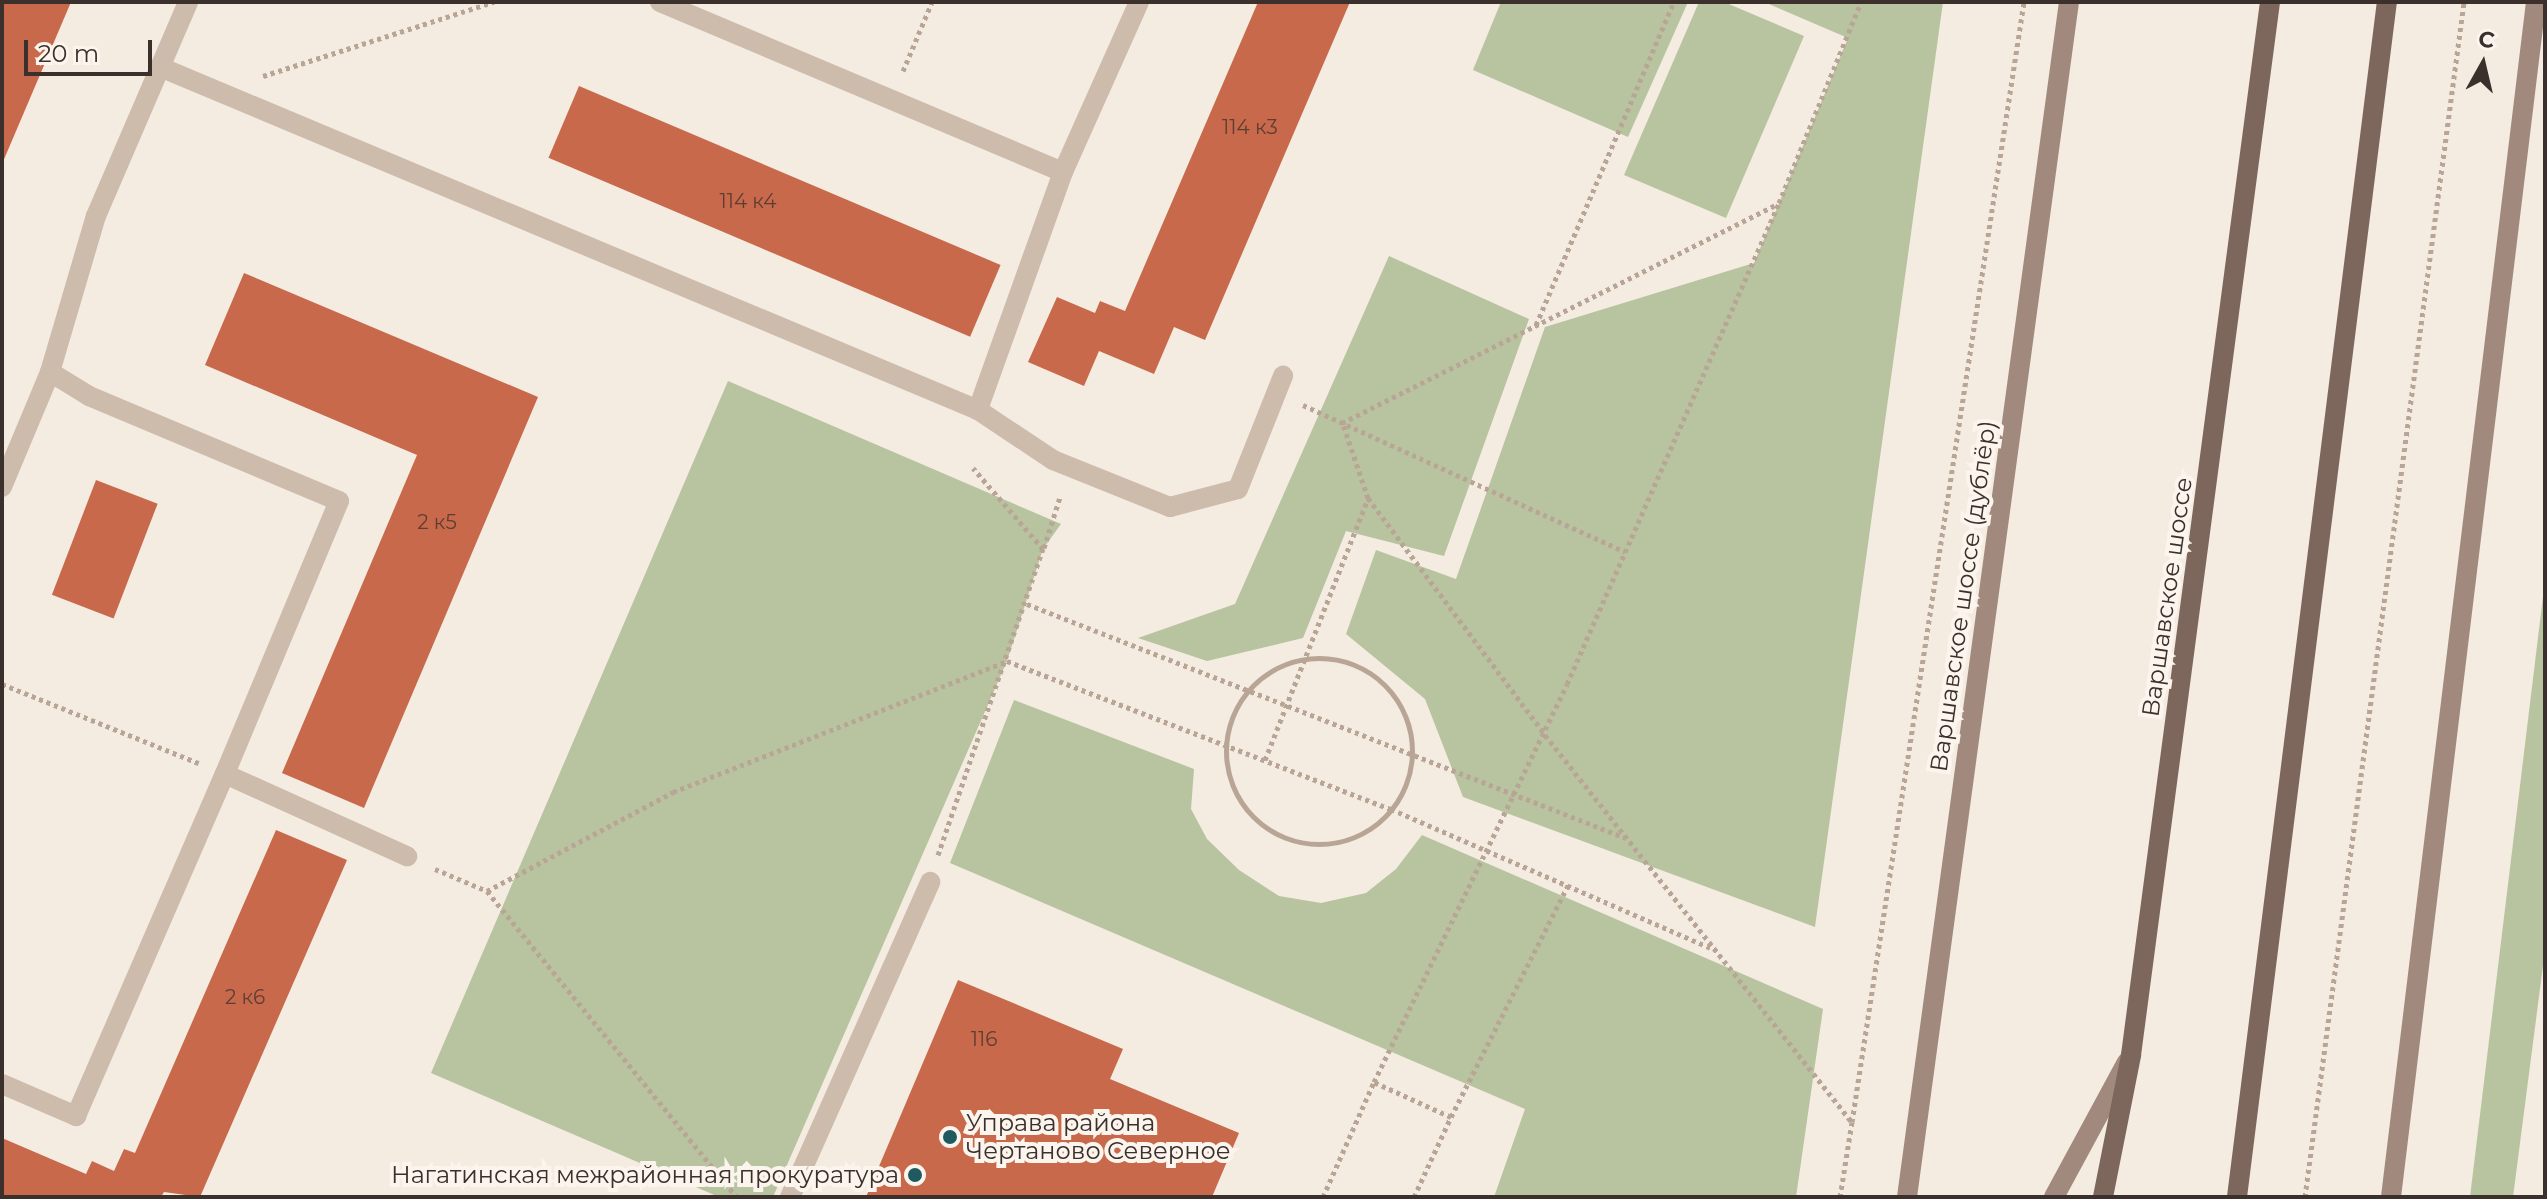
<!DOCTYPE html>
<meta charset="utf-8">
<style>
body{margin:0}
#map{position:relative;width:2547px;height:1199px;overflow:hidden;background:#f4ebe1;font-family:Montserrat,sans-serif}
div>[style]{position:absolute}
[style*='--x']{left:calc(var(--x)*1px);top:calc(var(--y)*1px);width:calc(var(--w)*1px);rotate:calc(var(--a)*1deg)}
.green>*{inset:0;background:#b8c4a0}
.building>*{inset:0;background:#c8694b;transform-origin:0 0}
.path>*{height:5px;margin-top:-2.5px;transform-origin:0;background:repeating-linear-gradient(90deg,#b9a596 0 4px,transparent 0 8px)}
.path>.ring{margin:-2.5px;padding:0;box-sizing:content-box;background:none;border:5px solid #b9a596;border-radius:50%}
.lane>*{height:20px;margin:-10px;padding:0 10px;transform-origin:10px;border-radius:10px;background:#cdbbac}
.street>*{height:20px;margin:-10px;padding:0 10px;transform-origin:10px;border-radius:10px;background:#cdbbac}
.secondary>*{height:20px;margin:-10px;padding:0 10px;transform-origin:10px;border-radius:10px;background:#a18a7d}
.primary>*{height:20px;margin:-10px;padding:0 10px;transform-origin:10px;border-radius:10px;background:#7d675c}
.dots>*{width:22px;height:22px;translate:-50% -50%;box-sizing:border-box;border:4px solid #fbf5ee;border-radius:50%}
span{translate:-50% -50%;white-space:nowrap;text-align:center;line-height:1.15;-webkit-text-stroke:8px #fbf5ee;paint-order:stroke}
.number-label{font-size:20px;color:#5e3e33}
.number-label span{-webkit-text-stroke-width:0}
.street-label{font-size:24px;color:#3b302b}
.poi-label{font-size:24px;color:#3b302b}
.left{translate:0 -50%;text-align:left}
.right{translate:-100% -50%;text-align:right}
.frame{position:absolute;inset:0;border:4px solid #3b302b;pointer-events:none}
.north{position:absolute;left:2443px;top:24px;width:80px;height:80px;-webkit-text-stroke:6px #fbf5ee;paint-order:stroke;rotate:8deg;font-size:22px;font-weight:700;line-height:32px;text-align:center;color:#3b302b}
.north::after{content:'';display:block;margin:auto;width:28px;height:36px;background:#3b302b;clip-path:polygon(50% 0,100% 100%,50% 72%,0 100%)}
.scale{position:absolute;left:24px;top:40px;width:128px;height:36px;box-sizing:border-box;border:4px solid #3b302b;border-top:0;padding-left:10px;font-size:24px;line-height:28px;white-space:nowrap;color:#3b302b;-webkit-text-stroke:6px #fbf5ee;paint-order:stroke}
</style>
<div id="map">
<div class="green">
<i style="clip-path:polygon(1501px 2px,1688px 2px,1628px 137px,1473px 70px)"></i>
<i style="clip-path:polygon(1699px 2px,1724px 2px,1804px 36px,1726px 218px,1624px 175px)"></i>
<i style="clip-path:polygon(1764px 2px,1943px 2px,1815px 927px,1463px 797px,1425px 699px,1346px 634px,1376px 550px,1456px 579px,1545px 327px,1754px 263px,1848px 38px)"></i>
<i style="clip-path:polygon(1389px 256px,1529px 319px,1444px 556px,1346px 531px,1303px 638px,1207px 661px,1138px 638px,1235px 604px)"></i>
<i style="clip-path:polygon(728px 381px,1061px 524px,1043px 549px,1007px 661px,773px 1197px,719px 1197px,431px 1073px)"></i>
<i style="clip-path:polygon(2545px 580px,2545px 950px,2513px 1197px,2470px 1197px)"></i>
<i style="clip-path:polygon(1014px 700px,1194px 769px,1191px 809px,1207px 839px,1239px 870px,1279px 896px,1321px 903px,1366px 893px,1396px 869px,1422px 835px,1823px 1009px,1796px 1197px,1494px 1197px,1525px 1109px,950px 863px)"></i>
</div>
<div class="building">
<i style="clip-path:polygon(2px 2px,71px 2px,2px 164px)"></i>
<i style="clip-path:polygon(1258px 2px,1350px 2px,1205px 340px,1174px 327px,1154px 374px,1099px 351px,1084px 386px,1028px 362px,1057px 297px,1095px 313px,1100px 301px,1125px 311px)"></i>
<i style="left:579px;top:86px;width:458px;height:78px;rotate:23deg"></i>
<i style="clip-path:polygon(244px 273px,538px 397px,364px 808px,282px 773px,417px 455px,205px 365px)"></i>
<i style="left:96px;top:480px;width:66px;height:123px;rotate:21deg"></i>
<i style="clip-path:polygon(276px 830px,347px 860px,200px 1197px,164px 1192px,161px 1197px,2px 1197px,2px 1138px,86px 1174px,92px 1161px,114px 1171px,124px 1149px,135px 1153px)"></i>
<i style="clip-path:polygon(958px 980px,1123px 1049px,1110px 1079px,1239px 1133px,1212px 1197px,866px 1197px)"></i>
</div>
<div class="path">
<i style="--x:903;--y:71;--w:75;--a:-67.2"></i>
<i style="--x:263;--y:76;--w:243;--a:-17.8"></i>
<i style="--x:1536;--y:325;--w:351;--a:-66.9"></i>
<i style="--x:1303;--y:405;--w:354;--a:24.5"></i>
<i style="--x:1342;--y:423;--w:487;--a:-26.7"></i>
<i style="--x:1368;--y:498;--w:296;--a:53.2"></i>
<i style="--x:1545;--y:735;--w:494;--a:51.6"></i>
<i style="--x:1852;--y:1122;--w:76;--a:99.1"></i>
<i style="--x:1044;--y:548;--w:53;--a:-72.6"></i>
<i style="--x:1027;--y:604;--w:643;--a:21.34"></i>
<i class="ring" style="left:1226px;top:658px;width:181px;height:181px"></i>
<i style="--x:2;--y:684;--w:212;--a:21.9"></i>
<i style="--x:1265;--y:760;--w:282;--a:-68.5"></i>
<i style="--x:1368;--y:498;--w:78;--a:-108.7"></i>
<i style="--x:938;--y:855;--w:324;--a:-71.1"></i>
<i style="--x:1043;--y:549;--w:107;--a:-130.8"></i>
<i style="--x:435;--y:869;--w:56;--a:22.9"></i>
<i style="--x:487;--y:891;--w:395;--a:50.8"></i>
<i style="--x:487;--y:891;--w:211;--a:-28"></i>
<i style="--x:673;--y:792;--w:359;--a:-21.4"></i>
<i style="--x:1007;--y:661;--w:412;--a:21.1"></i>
<i style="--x:1391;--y:809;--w:348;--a:23.5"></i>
<i style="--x:1451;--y:1117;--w:260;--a:-63.2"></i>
<i style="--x:1852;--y:1122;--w:1133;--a:-81.27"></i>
<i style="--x:1323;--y:1197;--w:126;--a:-66.1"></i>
<i style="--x:1414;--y:1197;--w:88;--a:-65.2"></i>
<i style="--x:1451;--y:1117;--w:85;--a:-155.6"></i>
<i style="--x:1374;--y:1082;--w:442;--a:-64.1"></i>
<i style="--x:1567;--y:684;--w:526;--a:-66.21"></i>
<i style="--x:1779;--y:203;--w:217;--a:-67.8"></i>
<i style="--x:2305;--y:1197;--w:1206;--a:-82.42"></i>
</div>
<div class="lane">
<i style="--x:660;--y:2;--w:437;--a:22.9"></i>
<i style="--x:1063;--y:172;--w:186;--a:-65.9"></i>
<i style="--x:160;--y:67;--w:887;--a:22.75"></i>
<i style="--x:1063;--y:172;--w:253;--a:109.7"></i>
<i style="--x:978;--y:410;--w:90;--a:33.7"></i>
<i style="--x:1053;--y:460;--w:126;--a:21.9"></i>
<i style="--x:1170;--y:507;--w:70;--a:-14.8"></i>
<i style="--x:1238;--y:489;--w:122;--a:-68.3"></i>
<i style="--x:50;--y:372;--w:46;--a:31.6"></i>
<i style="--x:89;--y:396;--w:271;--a:22.8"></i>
<i style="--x:339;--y:501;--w:296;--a:112.7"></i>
<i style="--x:2;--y:1084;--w:81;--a:23.4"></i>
<i style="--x:76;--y:1116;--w:373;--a:-66.5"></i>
<i style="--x:225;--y:774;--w:200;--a:24.3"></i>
<i style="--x:790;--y:1197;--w:345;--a:-66"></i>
</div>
<div class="street">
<i style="--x:2;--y:487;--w:125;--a:-67.3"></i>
<i style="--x:50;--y:372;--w:163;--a:-73.6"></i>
<i style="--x:96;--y:216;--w:233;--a:-66.7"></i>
</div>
<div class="secondary">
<i style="--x:1907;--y:1197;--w:1206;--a:-82.28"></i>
<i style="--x:2054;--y:1197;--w:153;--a:-61.6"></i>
<i style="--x:2391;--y:1197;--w:1204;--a:-83.08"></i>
</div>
<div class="primary">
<i style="--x:2103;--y:1197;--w:145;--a:-78.8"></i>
<i style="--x:2131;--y:1055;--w:1062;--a:-82.48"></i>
<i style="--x:2237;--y:1197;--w:1204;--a:-82.85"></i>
</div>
<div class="dots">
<i style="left:950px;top:1137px;background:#1f5a5e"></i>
<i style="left:915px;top:1175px;background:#1f5a5e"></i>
</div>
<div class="number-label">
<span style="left:1250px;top:127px">114 к3</span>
<span style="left:748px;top:201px">114 к4</span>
<span style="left:437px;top:522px">2 к5</span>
<span style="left:245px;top:997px">2 к6</span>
<span style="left:984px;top:1039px">116</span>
</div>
<div class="street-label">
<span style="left:1963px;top:596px;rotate:-82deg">Варшавское шоссе (дублёр)</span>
<span style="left:2167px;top:597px;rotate:-82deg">Варшавское шоссе</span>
</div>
<div class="poi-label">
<span class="left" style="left:966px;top:1137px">Управа района<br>Чертаново Северное</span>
<span class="right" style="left:899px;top:1175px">Нагатинская межрайонная прокуратура</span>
</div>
<div class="frame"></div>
<div class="north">С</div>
<div class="scale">20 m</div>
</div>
